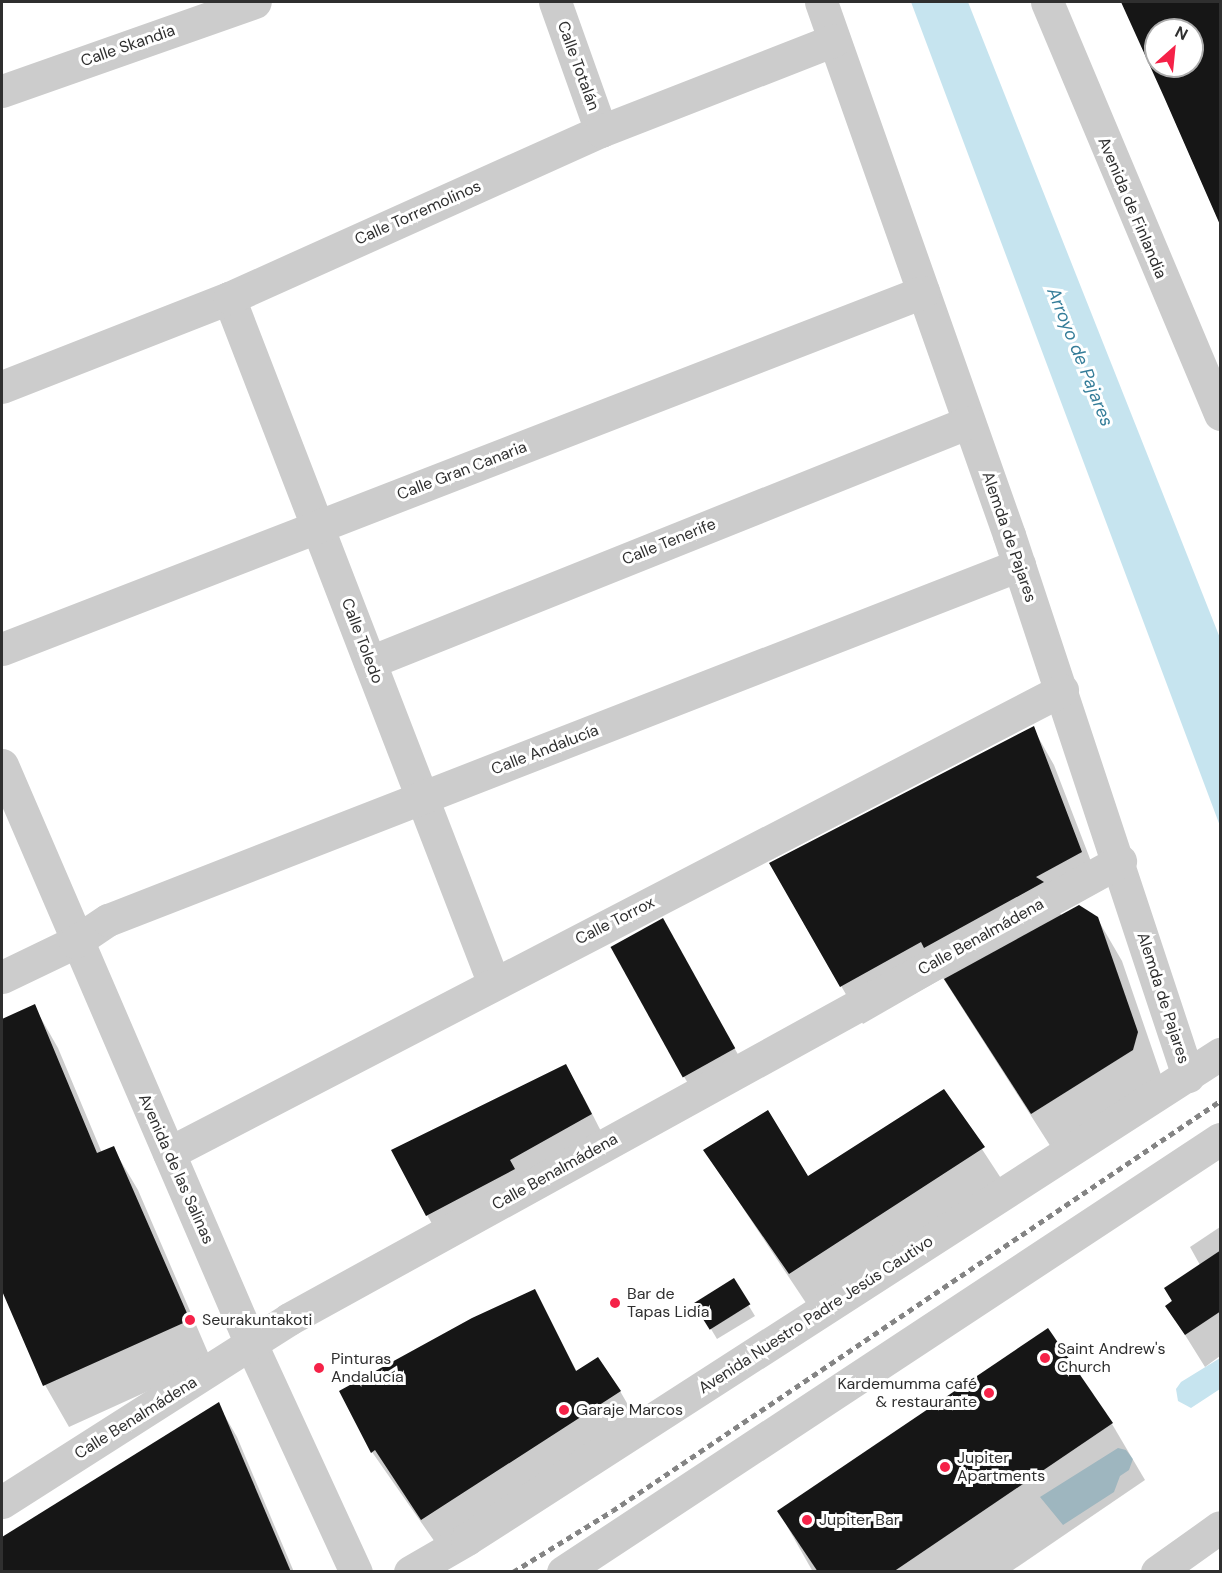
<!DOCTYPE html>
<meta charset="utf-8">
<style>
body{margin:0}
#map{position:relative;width:1222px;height:1573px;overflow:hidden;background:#fff;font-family:"DM Sans",sans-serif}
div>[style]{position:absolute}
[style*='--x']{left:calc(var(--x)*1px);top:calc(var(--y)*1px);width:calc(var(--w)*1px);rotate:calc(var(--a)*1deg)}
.water>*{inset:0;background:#c6e4ef}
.shadow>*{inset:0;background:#0003}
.building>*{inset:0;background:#161616;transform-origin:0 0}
.street>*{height:33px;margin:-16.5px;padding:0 16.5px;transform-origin:16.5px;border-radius:16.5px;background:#ccc}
.rail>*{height:4.5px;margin-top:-2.25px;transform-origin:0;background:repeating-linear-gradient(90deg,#848484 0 6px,transparent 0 10.5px)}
.dots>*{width:16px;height:16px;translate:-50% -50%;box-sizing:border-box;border:3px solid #fff;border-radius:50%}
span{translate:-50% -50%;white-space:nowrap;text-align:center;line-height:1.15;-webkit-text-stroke:6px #fff;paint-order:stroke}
.street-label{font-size:16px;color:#2f2f2f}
.poi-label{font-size:16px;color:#2f2f2f}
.left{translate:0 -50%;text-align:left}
.right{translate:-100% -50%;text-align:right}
.water-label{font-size:18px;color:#357d99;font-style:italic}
.frame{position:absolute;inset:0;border:3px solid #2f2f2f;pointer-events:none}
.north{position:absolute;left:1144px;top:18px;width:60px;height:60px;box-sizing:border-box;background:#fff;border:2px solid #acacac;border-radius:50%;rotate:27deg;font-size:16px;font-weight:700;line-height:24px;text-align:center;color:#2f2f2f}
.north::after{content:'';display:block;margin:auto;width:21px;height:27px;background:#f52248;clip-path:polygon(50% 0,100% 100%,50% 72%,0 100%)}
</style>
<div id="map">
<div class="water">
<i style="clip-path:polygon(911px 2px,968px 2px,1220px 638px,1220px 826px)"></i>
<i style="clip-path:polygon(1220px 1358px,1220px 1389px,1191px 1408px,1178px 1401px,1176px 1389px,1181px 1382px)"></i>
<i style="clip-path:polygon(1118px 1448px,1126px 1450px,1133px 1459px,1129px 1470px,1120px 1476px,1114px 1492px,1063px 1525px,1040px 1497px)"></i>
</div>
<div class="shadow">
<i style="clip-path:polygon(evenodd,1123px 2px,1220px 2px,1220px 224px,1123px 2px,1156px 30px,1192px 30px,1192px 66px,1156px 66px,1156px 30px)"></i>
<i style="clip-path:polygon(1033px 728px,1054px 765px,1102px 890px,1060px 913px,1062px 916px,1097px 918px,1122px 961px,1161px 1075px,1056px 1155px,943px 978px,863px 1024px,771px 864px)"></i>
<i style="clip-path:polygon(662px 920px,753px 1081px,702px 1107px,683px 1075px)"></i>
<i style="clip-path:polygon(34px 1006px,58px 1048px,102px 1153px,113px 1148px,138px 1190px,212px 1362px,69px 1427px,45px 1385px,2px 1287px,2px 1021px)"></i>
<i style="clip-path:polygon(944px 1091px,1008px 1189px,814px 1315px,705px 1151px,807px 1178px)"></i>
<i style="clip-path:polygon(582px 1094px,607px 1143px,443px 1243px,427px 1215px)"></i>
<i style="clip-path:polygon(1220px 1227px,1220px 1356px,1205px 1367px,1167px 1306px,1200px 1265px,1190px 1247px)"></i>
<i style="clip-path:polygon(733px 1280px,755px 1316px,717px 1339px,702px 1314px)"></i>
<i style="clip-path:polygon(534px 1291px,577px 1372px,620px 1391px,635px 1417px,437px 1545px,372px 1452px)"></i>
<i style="clip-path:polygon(218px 1404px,237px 1437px,294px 1572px,2px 1572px,2px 1539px)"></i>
<i style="clip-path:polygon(1112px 1424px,1145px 1480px,1010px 1572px,813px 1572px,779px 1512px)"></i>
</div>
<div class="building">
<i style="clip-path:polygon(evenodd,1121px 2px,1221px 2px,1221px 227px,1164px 97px,1121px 2px,1156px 30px,1192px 30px,1192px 66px,1156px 66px,1156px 30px)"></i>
<i style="clip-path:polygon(1034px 726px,1082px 852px,1036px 877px,1044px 882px,924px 948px,921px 942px,840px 987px,769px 863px)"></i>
<i style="clip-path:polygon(1079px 905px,1098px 917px,1138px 1032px,1133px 1050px,1031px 1114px,944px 979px)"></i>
<i style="left:663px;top:918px;width:149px;height:60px;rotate:61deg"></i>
<i style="clip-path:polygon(35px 1004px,97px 1153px,114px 1146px,190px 1320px,43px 1386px,2px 1291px,2px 1019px)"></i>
<i style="clip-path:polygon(566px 1064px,592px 1114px,510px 1160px,515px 1169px,426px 1216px,391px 1150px)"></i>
<i style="clip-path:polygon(944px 1089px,985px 1147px,789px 1274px,703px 1150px,768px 1110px,808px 1176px)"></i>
<i style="clip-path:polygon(1221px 1250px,1221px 1311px,1185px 1335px,1165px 1306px,1172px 1301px,1164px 1288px)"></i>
<i style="left:734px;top:1278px;width:31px;height:48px;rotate:58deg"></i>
<i style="clip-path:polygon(535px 1289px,576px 1371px,598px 1357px,621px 1391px,421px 1520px,375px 1450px,371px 1453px,339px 1391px,472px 1318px)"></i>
<i style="clip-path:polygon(1048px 1328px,1113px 1423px,893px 1572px,818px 1572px,777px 1511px)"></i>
<i style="clip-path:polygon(219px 1402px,291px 1572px,2px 1572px,2px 1537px)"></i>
</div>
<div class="street">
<i style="--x:555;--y:2;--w:137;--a:70.4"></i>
<i style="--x:821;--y:2;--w:565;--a:70.57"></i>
<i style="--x:1009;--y:535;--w:570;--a:71.69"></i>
<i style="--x:1047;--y:2;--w:447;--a:67.2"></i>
<i style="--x:2;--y:91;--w:268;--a:-19.4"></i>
<i style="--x:229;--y:298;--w:735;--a:68.88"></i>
<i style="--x:2;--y:387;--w:244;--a:-21.4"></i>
<i style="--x:229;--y:298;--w:408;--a:-24.2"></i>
<i style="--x:601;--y:131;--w:250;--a:-21.3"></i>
<i style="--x:2;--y:649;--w:988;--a:-21.19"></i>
<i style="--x:370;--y:662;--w:645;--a:-21.83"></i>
<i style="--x:2;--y:765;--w:630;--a:66.73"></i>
<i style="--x:251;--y:1344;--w:251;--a:65.3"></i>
<i style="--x:2;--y:977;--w:81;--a:-25.6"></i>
<i style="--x:75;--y:942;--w:40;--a:-34"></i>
<i style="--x:108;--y:920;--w:978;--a:-21.29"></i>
<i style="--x:169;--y:1153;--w:1006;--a:-27.41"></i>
<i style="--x:2;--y:1502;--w:340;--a:-32.5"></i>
<i style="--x:289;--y:1319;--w:949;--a:-28.86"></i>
<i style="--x:410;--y:1572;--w:66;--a:-30.1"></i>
<i style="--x:467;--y:1539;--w:896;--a:-32.79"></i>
<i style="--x:563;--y:1572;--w:787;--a:-33.39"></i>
<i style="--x:1157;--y:1572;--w:77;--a:-35.5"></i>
</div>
<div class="rail">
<i style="--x:513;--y:1572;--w:116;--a:-31.6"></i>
<i style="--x:612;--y:1511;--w:733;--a:-33.99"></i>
</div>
<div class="dots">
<i style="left:615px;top:1303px;background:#f52248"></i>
<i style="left:190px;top:1320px;background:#f52248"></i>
<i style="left:1045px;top:1358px;background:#f52248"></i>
<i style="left:319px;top:1368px;background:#f52248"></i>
<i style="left:989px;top:1393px;background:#f52248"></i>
<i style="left:564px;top:1410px;background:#f52248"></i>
<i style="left:945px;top:1467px;background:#f52248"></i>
<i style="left:807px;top:1520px;background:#f52248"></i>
</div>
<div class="street-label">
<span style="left:128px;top:46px;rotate:-19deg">Calle Skandia</span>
<span style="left:578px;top:66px;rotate:70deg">Calle Totalán</span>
<span style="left:1132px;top:208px;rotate:67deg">Avenida de Finlandia</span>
<span style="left:418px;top:213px;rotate:-24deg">Calle Torremolinos</span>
<span style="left:462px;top:471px;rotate:-21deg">Calle Gran Canaria</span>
<span style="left:1009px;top:537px;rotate:71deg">Alemda de Pajares</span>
<span style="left:669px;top:542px;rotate:-22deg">Calle Tenerife</span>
<span style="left:362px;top:641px;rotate:69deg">Calle Toledo</span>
<span style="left:545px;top:750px;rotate:-21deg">Calle Andalucía</span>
<span style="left:615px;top:921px;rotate:-27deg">Calle Torrox</span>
<span style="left:981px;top:937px;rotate:-29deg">Calle Benalmádena</span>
<span style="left:1163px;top:998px;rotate:72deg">Alemda de Pajares</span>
<span style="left:176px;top:1169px;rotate:66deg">Avenida de las Salinas</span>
<span style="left:555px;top:1172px;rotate:-29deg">Calle Benalmádena</span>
<span style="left:816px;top:1315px;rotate:-33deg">Avenida Nuestro Padre Jesús Cautivo</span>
<span style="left:136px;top:1418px;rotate:-32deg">Calle Benalmádena</span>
</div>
<div class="poi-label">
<span class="left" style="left:627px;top:1303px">Bar de<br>Tapas Lidia</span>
<span class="left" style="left:202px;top:1320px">Seurakuntakoti</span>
<span class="left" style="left:1057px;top:1358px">Saint Andrew's<br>Church</span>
<span class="left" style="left:331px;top:1368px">Pinturas<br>Andalucía</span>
<span class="right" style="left:977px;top:1393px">Kardemumma café<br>&amp; restaurante</span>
<span class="left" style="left:576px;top:1410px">Garaje Marcos</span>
<span class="left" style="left:957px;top:1467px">Jupiter<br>Apartments</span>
<span class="left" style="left:819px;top:1520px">Jupiter Bar</span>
</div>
<div class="water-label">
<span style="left:1080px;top:357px;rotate:68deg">Arroyo de Pajares</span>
</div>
<div class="frame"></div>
<div class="north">N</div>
</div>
